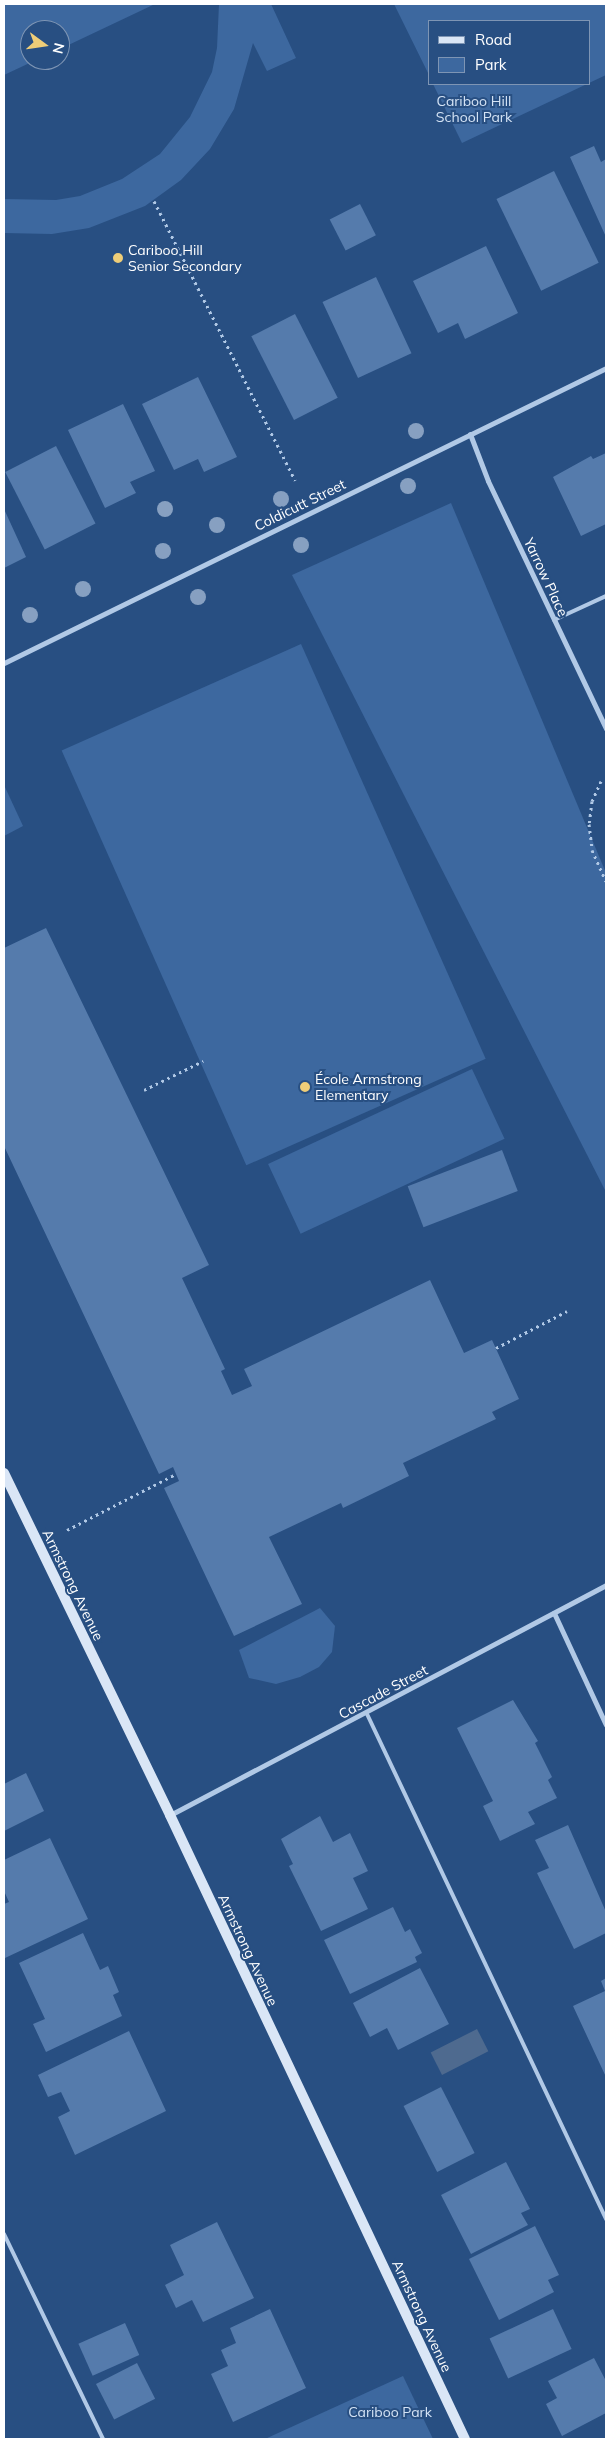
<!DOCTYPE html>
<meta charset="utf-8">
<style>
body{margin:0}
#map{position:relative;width:610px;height:2443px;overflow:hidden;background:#284f82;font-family:Mulish,sans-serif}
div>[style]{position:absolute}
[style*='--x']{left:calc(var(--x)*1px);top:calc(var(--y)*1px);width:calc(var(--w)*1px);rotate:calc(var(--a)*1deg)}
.green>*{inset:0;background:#3d689f;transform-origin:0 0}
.water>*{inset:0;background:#4e6a8f;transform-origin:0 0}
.building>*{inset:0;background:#557bac;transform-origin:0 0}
.path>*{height:3px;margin-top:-1.5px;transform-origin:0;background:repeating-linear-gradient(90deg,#b1c9e6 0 2.5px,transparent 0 6.5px)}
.lane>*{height:4px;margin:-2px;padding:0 2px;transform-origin:2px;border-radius:2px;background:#b1c9e6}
.street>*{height:5px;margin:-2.5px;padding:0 2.5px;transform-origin:2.5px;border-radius:2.5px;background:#b1c9e6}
.secondary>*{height:10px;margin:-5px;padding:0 5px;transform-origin:5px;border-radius:5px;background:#dae6f6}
.trees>*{width:16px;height:16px;margin:-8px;border-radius:50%;background:#87a0c1}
.dots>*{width:14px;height:14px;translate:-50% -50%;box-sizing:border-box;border:2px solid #284f82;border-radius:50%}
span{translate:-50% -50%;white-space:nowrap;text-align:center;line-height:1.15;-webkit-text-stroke:4px #284f82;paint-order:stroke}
.park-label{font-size:14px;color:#d4e3f5}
.poi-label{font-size:14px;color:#fff}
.left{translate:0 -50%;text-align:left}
.street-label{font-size:14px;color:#fff}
.frame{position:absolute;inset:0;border:5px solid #fff;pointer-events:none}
.legend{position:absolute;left:428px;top:20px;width:162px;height:65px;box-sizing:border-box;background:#284f82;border:1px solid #7e95b4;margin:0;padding:6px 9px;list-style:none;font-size:15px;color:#fff}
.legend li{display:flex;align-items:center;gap:10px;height:25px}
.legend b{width:25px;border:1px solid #7e95b4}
.north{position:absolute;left:20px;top:20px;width:50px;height:50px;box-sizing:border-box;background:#284f82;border:1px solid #7e95b4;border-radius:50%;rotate:104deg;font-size:14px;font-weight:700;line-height:20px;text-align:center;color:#fff}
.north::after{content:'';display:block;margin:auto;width:18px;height:22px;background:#eecd78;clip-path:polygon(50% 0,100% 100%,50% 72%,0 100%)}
</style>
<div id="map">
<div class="green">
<i style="clip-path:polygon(4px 4px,155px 4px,60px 49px,60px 30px,30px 30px,30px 60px,36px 60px,4px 75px)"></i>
<i style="clip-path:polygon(219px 4px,271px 4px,296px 58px,267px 71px,253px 43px,234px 109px,210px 149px,181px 180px,145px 206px,89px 228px,52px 234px,4px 233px,4px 199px,56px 200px,80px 196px,122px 179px,160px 154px,190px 117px,212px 72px,217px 48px)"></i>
<i style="clip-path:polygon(394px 4px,606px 4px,606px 75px,589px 83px,589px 21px,429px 21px,429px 75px)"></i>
<i style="clip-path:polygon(433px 84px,587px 84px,462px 143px)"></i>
<i style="clip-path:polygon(451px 503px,606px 873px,606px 1192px,292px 575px)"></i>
<i style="left:301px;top:644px;width:454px;height:262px;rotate:66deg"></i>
<i style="clip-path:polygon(4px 785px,23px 826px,4px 836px)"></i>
<i style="left:472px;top:1069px;width:77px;height:225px;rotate:65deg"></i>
<i style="clip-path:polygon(320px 1608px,335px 1626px,332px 1652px,319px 1667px,300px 1677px,276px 1684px,249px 1678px,239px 1650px)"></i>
<i style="clip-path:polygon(403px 2376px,433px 2439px,265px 2439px)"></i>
</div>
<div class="water">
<i style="left:477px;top:2029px;width:25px;height:52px;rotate:63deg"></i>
</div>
<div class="building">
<i style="clip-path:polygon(594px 146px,601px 162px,606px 159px,606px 237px,570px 157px)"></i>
<i style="left:554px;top:171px;width:102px;height:64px;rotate:64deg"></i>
<i style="left:360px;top:204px;width:35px;height:34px;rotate:63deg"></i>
<i style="clip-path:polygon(486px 246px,518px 313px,465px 339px,458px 323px,438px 333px,413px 281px)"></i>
<i style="left:376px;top:277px;width:84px;height:59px;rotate:65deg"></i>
<i style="left:295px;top:314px;width:94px;height:49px;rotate:63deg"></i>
<i style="clip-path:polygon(198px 377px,237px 457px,204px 472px,198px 459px,174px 470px,142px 404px)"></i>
<i style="clip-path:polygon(123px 404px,155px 471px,130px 482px,136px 493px,105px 508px,68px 430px)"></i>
<i style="left:56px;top:446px;width:87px;height:57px;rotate:63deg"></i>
<i style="clip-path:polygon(606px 453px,606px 524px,581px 536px,553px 477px,591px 456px,593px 459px)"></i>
<i style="clip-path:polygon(4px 509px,26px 557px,4px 568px)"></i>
<i style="clip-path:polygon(46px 928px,209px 1265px,182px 1278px,225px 1369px,221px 1371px,232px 1395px,252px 1386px,244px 1369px,430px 1280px,464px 1353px,492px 1340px,519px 1399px,492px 1412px,496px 1419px,403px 1463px,409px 1476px,343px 1508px,341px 1503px,269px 1537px,302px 1604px,234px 1636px,164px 1488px,179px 1481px,173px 1467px,159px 1474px,4px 1146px,4px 948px)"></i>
<i style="left:502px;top:1150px;width:44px;height:101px;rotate:69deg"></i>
<i style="clip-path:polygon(513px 1700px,538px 1741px,535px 1743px,552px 1777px,548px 1780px,557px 1798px,528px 1812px,535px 1824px,500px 1841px,483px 1806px,493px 1801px,457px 1728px)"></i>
<i style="clip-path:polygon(26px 1773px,44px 1811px,4px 1831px,4px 1784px)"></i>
<i style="clip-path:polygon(320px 1816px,333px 1842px,350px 1833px,368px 1871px,353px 1878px,368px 1909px,321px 1931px,289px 1866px,293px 1864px,281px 1839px)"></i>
<i style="clip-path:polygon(568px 1825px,606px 1912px,606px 1933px,574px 1949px,537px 1873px,549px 1868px,535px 1840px)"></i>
<i style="clip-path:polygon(50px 1838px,88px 1919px,5px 1958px,4px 1904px,9px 1902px,4px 1891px,4px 1860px)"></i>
<i style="clip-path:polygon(393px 1907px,405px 1932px,410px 1929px,422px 1953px,415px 1957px,417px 1962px,350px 1994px,324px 1940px)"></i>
<i style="clip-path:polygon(83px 1933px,100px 1970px,108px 1966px,119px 1992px,113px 1995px,122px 2016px,46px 2052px,33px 2024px,45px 2019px,19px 1963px)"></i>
<i style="clip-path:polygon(420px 1968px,449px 2024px,398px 2050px,387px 2028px,370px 2037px,353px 2003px)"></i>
<i style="clip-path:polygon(606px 1978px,606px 2077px,573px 2006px,605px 1991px,601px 1981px)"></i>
<i style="clip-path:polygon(129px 2031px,166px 2111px,75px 2155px,58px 2117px,70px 2111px,61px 2092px,48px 2097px,38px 2075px)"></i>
<i style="left:441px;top:2087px;width:74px;height:42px;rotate:63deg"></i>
<i style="clip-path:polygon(506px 2162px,530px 2209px,521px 2213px,528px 2225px,471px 2254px,441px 2195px)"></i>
<i style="clip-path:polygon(217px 2222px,254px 2298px,203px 2322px,192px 2300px,176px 2308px,165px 2285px,184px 2275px,170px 2245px)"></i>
<i style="clip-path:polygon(535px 2226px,559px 2275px,548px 2280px,554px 2292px,499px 2320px,469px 2259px)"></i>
<i style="clip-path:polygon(270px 2309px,306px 2388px,233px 2422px,211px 2374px,228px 2366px,221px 2350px,236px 2343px,230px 2328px)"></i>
<i style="left:553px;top:2309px;width:44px;height:70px;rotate:65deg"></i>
<i style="left:125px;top:2323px;width:35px;height:51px;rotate:66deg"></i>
<i style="clip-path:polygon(594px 2358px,606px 2381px,606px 2413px,562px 2436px,546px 2404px,557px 2398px,548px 2381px)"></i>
<i style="left:137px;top:2363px;width:40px;height:46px;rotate:63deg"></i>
</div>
<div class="path">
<i style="--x:154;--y:201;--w:313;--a:63.2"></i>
<i style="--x:601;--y:781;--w:22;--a:114"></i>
<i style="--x:592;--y:801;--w:23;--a:97"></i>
<i style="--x:589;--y:824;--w:26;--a:83"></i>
<i style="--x:592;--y:850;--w:34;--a:66"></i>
<i style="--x:144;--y:1090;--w:66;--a:-26.2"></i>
<i style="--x:496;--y:1348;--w:80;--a:-27.5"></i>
<i style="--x:67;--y:1530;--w:123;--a:-27.2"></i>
</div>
<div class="lane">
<i style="--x:554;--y:620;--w:57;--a:-24.8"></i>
<i style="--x:367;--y:1714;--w:559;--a:64.67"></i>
<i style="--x:4;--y:2234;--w:228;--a:64.2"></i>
</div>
<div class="street">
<i style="--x:470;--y:434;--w:50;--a:69"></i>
<i style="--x:488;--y:481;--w:274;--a:64.5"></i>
<i style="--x:4;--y:663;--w:670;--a:-26.11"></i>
<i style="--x:554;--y:1613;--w:123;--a:65.1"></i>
<i style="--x:170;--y:1815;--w:493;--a:-27.8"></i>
</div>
<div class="secondary">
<i style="--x:4;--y:1473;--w:380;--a:64.1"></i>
<i style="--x:170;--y:1815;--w:690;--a:64.7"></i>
</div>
<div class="trees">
<i style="left:416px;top:431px"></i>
<i style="left:408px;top:486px"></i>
<i style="left:281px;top:499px"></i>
<i style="left:165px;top:509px"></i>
<i style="left:217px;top:525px"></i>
<i style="left:301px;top:545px"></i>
<i style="left:163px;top:551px"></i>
<i style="left:83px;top:589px"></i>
<i style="left:198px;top:597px"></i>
<i style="left:30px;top:615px"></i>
</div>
<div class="dots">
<i style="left:118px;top:258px;background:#eecd78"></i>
<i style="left:305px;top:1087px;background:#eecd78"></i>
</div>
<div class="park-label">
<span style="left:474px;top:109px">Cariboo Hill<br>School Park</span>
<span style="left:390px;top:2412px">Cariboo Park</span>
</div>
<div class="poi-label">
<span class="left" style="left:128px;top:258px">Cariboo Hill<br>Senior Secondary</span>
<span class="left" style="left:315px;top:1087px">École Armstrong<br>Elementary</span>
</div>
<div class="street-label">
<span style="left:300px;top:505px;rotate:-26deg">Coldicutt Street</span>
<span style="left:546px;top:577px;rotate:65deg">Yarrow Place</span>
<span style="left:73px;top:1585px;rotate:64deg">Armstrong Avenue</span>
<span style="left:383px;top:1692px;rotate:-28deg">Cascade Street</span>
<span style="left:248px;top:1950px;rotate:65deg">Armstrong Avenue</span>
<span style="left:422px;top:2316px;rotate:65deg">Armstrong Avenue</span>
</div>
<div class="frame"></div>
<ul class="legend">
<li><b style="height:6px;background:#dae6f6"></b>Road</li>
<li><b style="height:14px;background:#3d689f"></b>Park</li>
</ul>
<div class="north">N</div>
</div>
